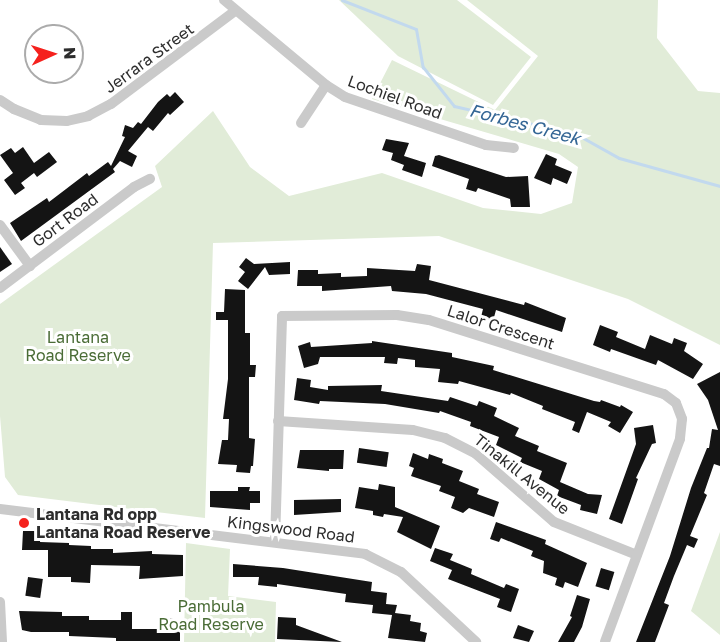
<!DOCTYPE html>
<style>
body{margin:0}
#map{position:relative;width:720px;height:642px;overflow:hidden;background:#fff;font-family:"Golos Text",sans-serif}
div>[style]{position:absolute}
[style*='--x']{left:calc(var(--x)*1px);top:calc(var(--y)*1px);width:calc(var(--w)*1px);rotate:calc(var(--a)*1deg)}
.green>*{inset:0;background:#e1ecd8}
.stream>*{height:3px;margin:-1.5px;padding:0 1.5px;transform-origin:1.5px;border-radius:1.5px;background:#c2d9ee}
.building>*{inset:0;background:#141414;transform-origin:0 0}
.minor>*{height:10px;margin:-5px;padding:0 5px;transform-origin:5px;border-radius:5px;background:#cacaca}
.dots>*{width:16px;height:16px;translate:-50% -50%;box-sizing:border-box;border:3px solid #fff;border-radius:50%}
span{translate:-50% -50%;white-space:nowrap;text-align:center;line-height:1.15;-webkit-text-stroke:6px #fff;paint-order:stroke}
.street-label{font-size:16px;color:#2d2d2d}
.park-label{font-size:16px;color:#4a6c36}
.poi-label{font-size:16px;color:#2d2d2d;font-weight:700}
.left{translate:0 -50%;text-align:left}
.water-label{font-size:18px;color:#346695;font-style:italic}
.north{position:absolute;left:24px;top:24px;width:60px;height:60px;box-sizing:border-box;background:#fff;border:2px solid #ababab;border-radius:50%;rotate:87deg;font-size:16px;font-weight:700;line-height:24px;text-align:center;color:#2d2d2d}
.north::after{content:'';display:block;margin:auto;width:21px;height:27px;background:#f5211d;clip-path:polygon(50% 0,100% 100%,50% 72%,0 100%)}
</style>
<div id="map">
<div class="green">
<i style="clip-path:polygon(339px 0,457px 0,531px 57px,493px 105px,398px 56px)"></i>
<i style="clip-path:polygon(467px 0,658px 0,657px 38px,698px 91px,720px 93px,720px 345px,628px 299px,439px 236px,213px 243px,205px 518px,18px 495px,5px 477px,0 416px,0 304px,162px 187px,155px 166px,213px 111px,250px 167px,289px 196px,382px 173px,483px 208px,541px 214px,572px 203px,578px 167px,559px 154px,372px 99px,392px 60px,495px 110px,538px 56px)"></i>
<i style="clip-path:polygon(720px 532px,720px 635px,691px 611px)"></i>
<i style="clip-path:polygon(186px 543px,230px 549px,228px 596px,276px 602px,275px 642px,184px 642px)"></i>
</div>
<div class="stream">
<i style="--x:342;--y:0;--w:79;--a:21.4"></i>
<i style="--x:416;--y:29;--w:39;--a:80"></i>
<i style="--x:423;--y:67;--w:50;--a:51.5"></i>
<i style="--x:454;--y:106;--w:125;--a:12.9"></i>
<i style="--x:576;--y:134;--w:49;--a:29.2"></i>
<i style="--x:619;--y:158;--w:105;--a:15.5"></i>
</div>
<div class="building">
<i style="clip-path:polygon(175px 92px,184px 102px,170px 115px,168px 113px,153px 131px,148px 127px,128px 151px,137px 156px,132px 167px,120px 161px,113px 169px,115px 172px,21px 241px,10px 223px,47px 198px,49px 202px,87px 173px,89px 176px,108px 162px,111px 166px,125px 137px,122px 136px,125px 125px,133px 128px,138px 122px,141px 124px,158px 102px,167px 94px,170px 97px)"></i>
<i style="clip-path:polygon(386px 139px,409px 143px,404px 156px,426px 163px,422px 177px,402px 170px,404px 165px,391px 160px,393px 153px,382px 150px)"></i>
<i style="clip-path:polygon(23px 147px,34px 163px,49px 152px,57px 162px,37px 177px,34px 173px,21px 183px,25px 188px,15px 195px,4px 180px,13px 173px,0 155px,11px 148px,15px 153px)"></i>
<i style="clip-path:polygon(546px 154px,557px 159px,555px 165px,572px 172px,567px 184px,553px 178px,551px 185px,534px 178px)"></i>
<i style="clip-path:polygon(439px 155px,506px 177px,528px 176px,530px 207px,511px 207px,510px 199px,478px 188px,476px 192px,466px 189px,469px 179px,432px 166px,435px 156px)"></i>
<i style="clip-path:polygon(0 247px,12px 264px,0 272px)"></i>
<i style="clip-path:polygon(246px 258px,254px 264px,290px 262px,290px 274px,269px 275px,265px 267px,248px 289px,238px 281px,245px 272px,239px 267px)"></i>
<i style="clip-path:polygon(417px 264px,431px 266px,429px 280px,524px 305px,525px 302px,566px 318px,562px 332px,496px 310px,493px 321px,481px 317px,483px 309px,426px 294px,392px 291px,391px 286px,322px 291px,322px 286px,297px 286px,298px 270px,318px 270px,318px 274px,341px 273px,341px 277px,367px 276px,367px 268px,415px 271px)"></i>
<i style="clip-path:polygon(225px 289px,245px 290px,245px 333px,250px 333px,250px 365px,256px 365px,255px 377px,249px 377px,249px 438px,255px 439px,253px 466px,251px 466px,250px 473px,236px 472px,237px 465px,218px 464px,222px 440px,228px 440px,229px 419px,223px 419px,228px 379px,228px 320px,216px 320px,216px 312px,224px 312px)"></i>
<i style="clip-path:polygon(600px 325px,618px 332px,616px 337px,645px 349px,650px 335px,672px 344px,674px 338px,687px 343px,684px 351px,703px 364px,693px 379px,658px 360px,656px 365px,611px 349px,610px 352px,593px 345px)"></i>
<i style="clip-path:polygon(372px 341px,452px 353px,452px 357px,494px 366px,493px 370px,594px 401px,600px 402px,601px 400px,620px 407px,621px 405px,633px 412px,620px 433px,608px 426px,611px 422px,587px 412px,579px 433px,572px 430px,575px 422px,542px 409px,543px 406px,511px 393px,510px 395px,459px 381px,458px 384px,438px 382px,440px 369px,415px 367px,415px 360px,398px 358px,397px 364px,384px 363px,385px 357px,320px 357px,318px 364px,304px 368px,298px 346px,310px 342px,311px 347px,372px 343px)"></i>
<i style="clip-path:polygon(720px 372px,720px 466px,714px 464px,704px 493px,707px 495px,690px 536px,698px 539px,694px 548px,687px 545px,674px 576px,664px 603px,669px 605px,655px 642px,636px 642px,670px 556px,691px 488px,707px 448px,709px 448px,712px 429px,718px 430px,708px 400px,697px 384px)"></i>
<i style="clip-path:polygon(297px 378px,311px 380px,310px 387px,328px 390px,328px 386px,382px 385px,381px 391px,448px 401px,450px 397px,477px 406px,479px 401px,497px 408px,494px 416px,519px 428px,515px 436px,539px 446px,537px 451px,567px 463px,560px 482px,588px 494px,602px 495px,597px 514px,580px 510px,581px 505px,557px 496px,559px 490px,539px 479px,542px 471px,520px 462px,522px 458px,496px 445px,499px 437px,470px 426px,471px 422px,440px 411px,439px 413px,385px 404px,320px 401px,319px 404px,294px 400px)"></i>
<i style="clip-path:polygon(653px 425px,656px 443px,652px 444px,636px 478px,638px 479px,622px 524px,609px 519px,636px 444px,634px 428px)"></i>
<i style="left:359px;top:448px;width:30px;height:15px;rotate:8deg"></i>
<i style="clip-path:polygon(300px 450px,344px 450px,343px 469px,329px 469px,329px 471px,297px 468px)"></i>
<i style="clip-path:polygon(413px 453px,428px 459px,429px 454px,443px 459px,442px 463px,463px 471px,459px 481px,479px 489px,477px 494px,499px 502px,494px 517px,469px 508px,463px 513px,451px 508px,455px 497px,439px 491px,441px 486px,411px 476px,414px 468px,409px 466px)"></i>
<i style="clip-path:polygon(379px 484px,395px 487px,395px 507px,440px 526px,431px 549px,397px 532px,403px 517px,384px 514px,383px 517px,373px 515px,373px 511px,355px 508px,359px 487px,378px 490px)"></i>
<i style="clip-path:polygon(238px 487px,250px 487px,249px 491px,260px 491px,260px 503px,250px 503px,250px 510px,210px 507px,210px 491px,238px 491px)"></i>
<i style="clip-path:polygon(341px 499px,341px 512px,294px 515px,294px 500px)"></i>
<i style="clip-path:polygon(496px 522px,546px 540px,545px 544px,587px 563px,578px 587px,565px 582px,563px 588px,555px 585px,557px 578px,543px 573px,544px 561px,531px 556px,533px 551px,501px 538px,499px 542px,490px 539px)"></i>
<i style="clip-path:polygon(23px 531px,41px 531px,40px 542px,69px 543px,69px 545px,91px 546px,91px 549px,113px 549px,113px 553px,152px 551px,152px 554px,183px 555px,183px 576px,139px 579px,140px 566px,91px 565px,90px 583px,71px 582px,71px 577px,48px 577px,48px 550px,22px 550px)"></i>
<i style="clip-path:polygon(435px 548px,453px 554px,450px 560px,472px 569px,471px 574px,504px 588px,506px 584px,519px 589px,511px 612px,497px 607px,500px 599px,448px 579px,452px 570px,430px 561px)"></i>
<i style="clip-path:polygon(233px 564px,283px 568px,372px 582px,371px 591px,387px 593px,386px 604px,397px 605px,395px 613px,411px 615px,410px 621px,421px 623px,420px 631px,427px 633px,425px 642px,388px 638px,392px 615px,372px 613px,373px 605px,345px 602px,346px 594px,277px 584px,277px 587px,258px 585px,259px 577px,233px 577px)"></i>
<i style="left:601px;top:568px;width:14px;height:19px;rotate:17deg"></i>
<i style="left:28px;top:577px;width:15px;height:19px;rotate:8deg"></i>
<i style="clip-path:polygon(577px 595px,590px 599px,582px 627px,574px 642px,558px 642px,572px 617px,570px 616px)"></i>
<i style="clip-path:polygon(19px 611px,62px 612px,62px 616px,89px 616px,89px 620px,121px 620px,121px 612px,132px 612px,132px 629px,161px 629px,162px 618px,175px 619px,175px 630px,180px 630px,180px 641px,116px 641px,116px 638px,69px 636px,69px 632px,31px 632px,22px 630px)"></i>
<i style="clip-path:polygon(278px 617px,296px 618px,296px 625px,342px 642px,277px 639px)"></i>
<i style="clip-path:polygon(518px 625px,534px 631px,529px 642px,513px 638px)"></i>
</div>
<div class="minor">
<i style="--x:224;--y:0;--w:133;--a:39.8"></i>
<i style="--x:326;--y:85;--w:22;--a:32"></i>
<i style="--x:345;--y:97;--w:149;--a:18.8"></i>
<i style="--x:486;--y:145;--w:28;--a:6"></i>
<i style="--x:0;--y:100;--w:17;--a:33"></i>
<i style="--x:14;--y:109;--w:29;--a:22"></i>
<i style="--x:41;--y:120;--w:26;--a:2"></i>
<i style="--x:67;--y:121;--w:22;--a:-13"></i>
<i style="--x:88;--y:116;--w:26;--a:-28"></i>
<i style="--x:111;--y:104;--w:155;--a:-36.9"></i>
<i style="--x:301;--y:123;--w:45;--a:-56.7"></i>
<i style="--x:0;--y:225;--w:51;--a:53.8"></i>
<i style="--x:0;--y:288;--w:168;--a:-37"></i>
<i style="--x:134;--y:187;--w:18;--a:-27"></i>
<i style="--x:278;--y:421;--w:135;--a:3.8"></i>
<i style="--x:413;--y:430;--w:33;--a:14"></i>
<i style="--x:445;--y:438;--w:35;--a:27"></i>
<i style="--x:476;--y:454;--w:103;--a:41.1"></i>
<i style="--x:554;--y:522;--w:89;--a:21.7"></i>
<i style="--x:0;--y:509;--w:368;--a:7"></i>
<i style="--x:365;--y:554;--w:40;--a:26.6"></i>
<i style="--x:401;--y:572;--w:103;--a:43"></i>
<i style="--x:275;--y:541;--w:225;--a:-88.2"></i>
<i style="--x:282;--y:316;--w:115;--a:-0.5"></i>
<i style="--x:397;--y:315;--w:32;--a:9"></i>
<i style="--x:429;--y:320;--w:246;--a:17.5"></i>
<i style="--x:664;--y:394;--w:15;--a:37"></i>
<i style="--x:676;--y:403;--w:17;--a:69"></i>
<i style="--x:682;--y:419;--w:20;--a:96"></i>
<i style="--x:680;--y:439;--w:216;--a:110.3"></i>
<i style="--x:0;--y:602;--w:40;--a:87.1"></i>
</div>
<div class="dots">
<i style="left:24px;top:523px;background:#f5211d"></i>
</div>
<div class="street-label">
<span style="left:149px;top:58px;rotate:-36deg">Jerrara Street</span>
<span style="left:395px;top:97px;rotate:20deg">Lochiel Road</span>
<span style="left:65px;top:220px;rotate:-37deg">Gort Road</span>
<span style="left:501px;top:327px;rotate:18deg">Lalor Crescent</span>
<span style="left:522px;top:474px;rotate:39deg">Tinakill Avenue</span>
<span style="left:291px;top:529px;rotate:7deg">Kingswood Road</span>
</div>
<div class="park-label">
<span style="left:78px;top:346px">Lantana<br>Road Reserve</span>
<span style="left:211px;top:615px">Pambula<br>Road Reserve</span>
</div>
<div class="poi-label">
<span class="left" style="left:36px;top:523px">Lantana Rd opp<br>Lantana Road Reserve</span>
</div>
<div class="water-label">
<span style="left:525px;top:124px;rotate:15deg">Forbes Creek</span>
</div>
<div class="north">N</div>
</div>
